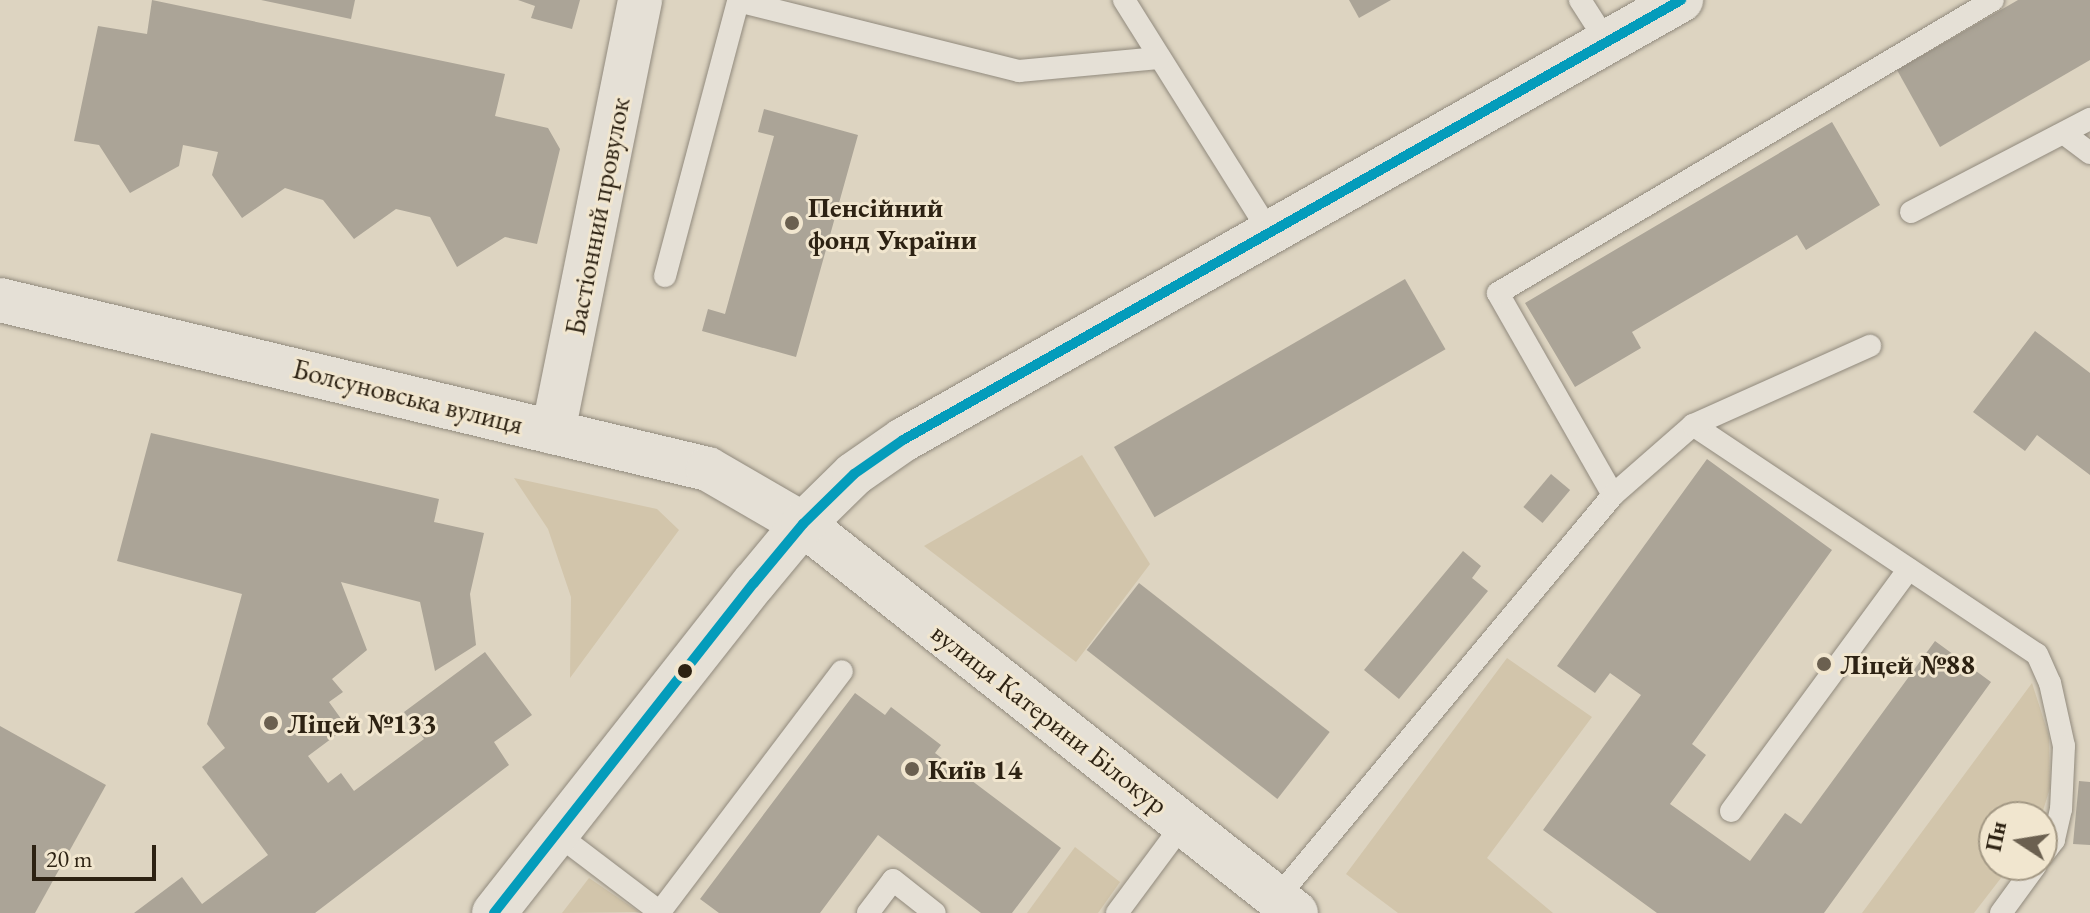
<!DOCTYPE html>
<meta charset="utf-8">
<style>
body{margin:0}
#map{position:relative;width:2090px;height:913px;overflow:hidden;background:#ddd4c1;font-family:"EB Garamond",serif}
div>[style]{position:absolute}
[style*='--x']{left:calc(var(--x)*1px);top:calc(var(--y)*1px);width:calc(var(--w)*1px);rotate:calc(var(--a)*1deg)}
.green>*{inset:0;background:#d2c5ab}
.building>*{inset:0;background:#aba497;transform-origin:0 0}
.roads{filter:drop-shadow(0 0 2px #918a7d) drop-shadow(0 0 2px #918a7d)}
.lane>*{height:22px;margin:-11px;padding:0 11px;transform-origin:11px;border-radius:11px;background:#e5e0d6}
.street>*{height:44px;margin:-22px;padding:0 22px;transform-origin:22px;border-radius:22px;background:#e5e0d6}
.secondary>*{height:44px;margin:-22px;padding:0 22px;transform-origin:22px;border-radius:22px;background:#e5e0d6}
.bus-1>*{height:10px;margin:-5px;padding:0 5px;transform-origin:5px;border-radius:5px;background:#049cbb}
.dots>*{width:22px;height:22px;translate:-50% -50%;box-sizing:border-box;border:4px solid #f1e6cf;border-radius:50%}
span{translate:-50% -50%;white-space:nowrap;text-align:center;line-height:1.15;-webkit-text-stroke:6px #f1e6cf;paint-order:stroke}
.poi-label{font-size:28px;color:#2d2213;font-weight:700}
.left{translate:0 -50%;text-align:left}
.street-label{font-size:28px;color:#2d2213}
.north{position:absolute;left:1978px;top:801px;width:80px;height:80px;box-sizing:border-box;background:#f1e6cf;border:2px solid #a39884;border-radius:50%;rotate:282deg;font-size:22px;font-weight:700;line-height:32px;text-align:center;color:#2d2213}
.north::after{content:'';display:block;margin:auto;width:28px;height:36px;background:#6b6050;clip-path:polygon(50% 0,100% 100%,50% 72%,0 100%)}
.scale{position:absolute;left:32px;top:845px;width:124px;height:36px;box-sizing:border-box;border:4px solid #2d2213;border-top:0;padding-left:10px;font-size:24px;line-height:28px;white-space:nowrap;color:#2d2213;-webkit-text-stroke:6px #f1e6cf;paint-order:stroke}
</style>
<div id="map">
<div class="green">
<i style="clip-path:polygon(1082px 455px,1150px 564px,1076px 662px,924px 546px)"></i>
<i style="clip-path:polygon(514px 478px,657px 509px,679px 530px,570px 678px,571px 597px,548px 529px)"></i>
<i style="clip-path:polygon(1507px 658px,1592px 717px,1487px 858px,1553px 913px,1398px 913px,1346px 874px)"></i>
<i style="clip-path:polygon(2032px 683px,2049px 736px,2050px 788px,2041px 817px,1994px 817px,1994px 865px,2011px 865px,1974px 913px,1862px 913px)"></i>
<i style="clip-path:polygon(1075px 847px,1120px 882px,1098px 913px,1027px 913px)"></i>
<i style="clip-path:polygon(589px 878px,639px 912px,562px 913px)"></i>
</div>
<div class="building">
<i style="clip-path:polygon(152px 0,505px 74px,495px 116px,548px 128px,560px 149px,537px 244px,505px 237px,457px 267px,430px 217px,396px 209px,354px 239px,323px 200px,285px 188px,242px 218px,212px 175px,218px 152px,183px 145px,179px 166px,130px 193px,99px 145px,74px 141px,98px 26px,147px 34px)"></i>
<i style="clip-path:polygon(261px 0,355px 0,351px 19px)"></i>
<i style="clip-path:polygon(518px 0,580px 0,572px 29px,531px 18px,535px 6px)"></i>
<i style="clip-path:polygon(1349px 0,1391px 0,1359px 18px)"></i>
<i style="clip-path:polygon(2018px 0,2090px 0,2090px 60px,1940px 147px,1897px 70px)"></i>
<i style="clip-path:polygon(764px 109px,858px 135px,796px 357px,702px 331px,708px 309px,725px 314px,774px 136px,758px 132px)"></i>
<i style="clip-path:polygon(1832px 122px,1880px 205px,1806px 250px,1797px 235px,1632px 332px,1641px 348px,1575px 387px,1525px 303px)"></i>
<i style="left:1405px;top:279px;width:81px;height:336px;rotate:60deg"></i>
<i style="clip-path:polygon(2035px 331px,2090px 373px,2090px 475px,2037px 435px,2025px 451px,1973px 412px)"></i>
<i style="clip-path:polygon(151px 433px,439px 499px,434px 522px,484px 533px,470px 594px,476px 645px,435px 671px,420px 602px,341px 582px,367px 650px,332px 679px,343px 692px,329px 702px,347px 727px,308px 756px,328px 783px,341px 773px,354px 791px,424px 739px,404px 712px,485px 652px,532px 715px,494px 742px,509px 765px,315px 913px,134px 913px,182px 877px,202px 904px,268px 855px,202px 767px,225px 748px,207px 724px,242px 594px,117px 561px)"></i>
<i style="clip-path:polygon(1707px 459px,1832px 550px,1692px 744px,1706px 755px,1670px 804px,1750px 861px,1785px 813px,1801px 824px,1935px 641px,1991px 682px,1824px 913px,1657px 913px,1543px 830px,1641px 695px,1610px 673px,1595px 693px,1557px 666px)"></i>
<i style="left:1551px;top:474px;width:25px;height:43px;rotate:40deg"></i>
<i style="clip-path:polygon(1463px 551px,1481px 566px,1472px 578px,1488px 591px,1399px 699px,1364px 670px)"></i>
<i style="left:1139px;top:583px;width:242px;height:85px;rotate:38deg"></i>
<i style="clip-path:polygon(855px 693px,885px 715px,891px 707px,941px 745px,935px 753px,1061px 848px,1012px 913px,981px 913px,878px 835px,820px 913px,719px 913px,700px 899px)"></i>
<i style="clip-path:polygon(0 726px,106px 785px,35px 913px,0 913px)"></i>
<i style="clip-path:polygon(2079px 781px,2090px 782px,2090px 845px,2073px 844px)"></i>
</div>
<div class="roads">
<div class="lane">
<i style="--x:1124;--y:0;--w:273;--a:57.9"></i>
<i style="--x:1580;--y:0;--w:50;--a:57.3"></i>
<i style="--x:2066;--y:135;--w:30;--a:37"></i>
<i style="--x:1911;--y:212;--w:202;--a:-27.5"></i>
<i style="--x:665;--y:276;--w:285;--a:-75.1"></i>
<i style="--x:738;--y:1;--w:290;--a:14"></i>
<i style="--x:1019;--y:71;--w:140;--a:-5.3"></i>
<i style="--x:1693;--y:425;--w:413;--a:33.7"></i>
<i style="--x:2037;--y:654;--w:32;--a:66"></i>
<i style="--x:2050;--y:683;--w:65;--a:77.5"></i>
<i style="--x:2064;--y:746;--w:63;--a:92.7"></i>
<i style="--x:2061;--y:809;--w:32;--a:103"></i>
<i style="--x:2054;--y:840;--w:20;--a:127"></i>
<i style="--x:1613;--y:495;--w:232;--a:-119.7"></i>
<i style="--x:1498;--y:293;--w:575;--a:-30.62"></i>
<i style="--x:1731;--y:811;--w:300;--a:-53.7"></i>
<i style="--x:557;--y:834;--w:131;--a:37.2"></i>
<i style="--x:1277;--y:898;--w:525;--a:-50.18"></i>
<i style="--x:1613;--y:495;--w:106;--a:-41.2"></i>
<i style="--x:1693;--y:425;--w:194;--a:-24.1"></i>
<i style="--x:659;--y:913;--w:303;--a:-52.9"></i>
<i style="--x:868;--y:913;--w:41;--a:-52.9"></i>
<i style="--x:893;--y:880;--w:53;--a:38.2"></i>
<i style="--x:1117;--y:913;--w:111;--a:-53.4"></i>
<i style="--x:2001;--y:913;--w:59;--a:-53.9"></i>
</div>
<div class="street">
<i style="--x:553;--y:432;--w:441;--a:-78.6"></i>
</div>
<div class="secondary">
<i style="--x:0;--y:300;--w:728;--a:13.43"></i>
<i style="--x:708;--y:469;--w:110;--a:30.1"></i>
<i style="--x:803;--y:524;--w:628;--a:38.28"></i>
<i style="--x:494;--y:913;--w:420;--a:-51.8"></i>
<i style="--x:754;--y:583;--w:77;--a:-50.3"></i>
<i style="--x:803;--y:524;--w:71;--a:-44.4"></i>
<i style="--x:854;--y:474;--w:60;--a:-34.8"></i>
<i style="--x:903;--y:440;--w:894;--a:-29.49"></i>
</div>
</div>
<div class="bus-1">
<i style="--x:494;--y:913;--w:420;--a:-51.8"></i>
<i style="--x:754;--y:583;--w:77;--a:-50.3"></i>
<i style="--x:803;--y:524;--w:71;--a:-44.4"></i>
<i style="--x:854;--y:474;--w:60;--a:-34.8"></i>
<i style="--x:903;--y:440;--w:894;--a:-29.49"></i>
</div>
<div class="dots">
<i style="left:792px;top:223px;background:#6b6050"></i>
<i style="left:1824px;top:664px;background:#6b6050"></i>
<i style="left:685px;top:671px;background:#2d2213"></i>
<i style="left:271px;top:723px;background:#6b6050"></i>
<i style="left:912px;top:769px;background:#6b6050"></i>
</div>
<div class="poi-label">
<span class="left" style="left:808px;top:223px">Пенсійний<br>фонд України</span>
<span class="left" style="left:1840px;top:664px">Ліцей №88</span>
<span class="left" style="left:287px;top:723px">Ліцей №133</span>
<span class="left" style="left:928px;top:769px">Київ 14</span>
</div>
<div class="street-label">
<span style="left:597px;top:216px;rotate:-79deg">Бастіонний провулок</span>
<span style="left:408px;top:396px;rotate:14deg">Болсуновська вулиця</span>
<span style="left:1050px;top:718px;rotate:38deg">вулиця Катерини Білокур</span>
</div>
<div class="north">Пн</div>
<div class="scale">20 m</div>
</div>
